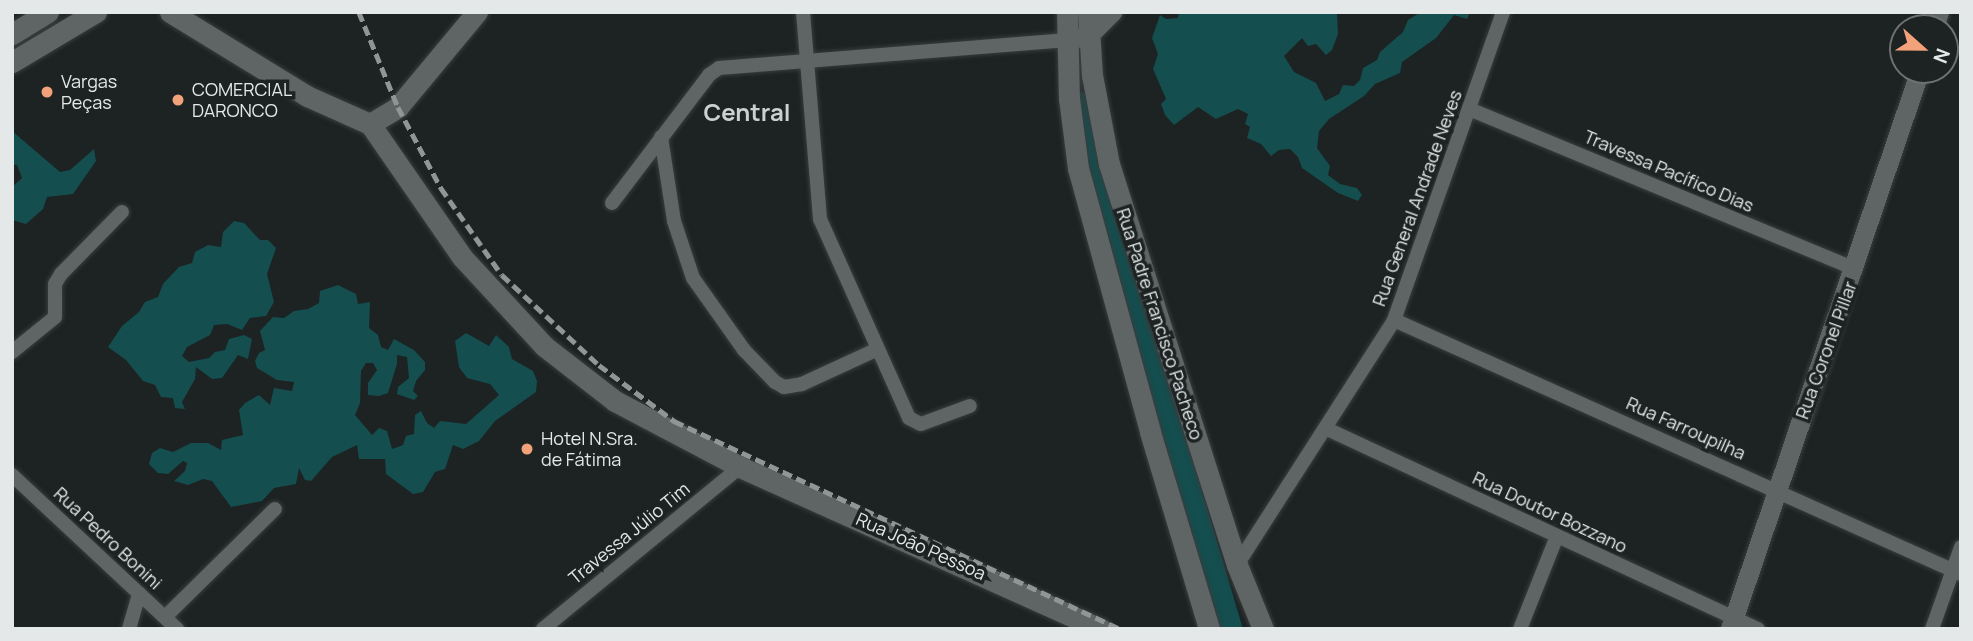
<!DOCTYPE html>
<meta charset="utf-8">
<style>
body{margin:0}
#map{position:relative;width:1973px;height:641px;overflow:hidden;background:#1d2222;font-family:Manrope,sans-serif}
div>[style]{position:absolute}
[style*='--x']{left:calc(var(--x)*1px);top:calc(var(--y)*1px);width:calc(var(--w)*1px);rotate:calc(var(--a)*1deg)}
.green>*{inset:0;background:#144e4f}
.roads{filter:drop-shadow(0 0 2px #393c3c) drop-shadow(0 0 2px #393c3c)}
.minor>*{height:14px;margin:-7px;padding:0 7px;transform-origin:7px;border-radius:7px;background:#5f6464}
.tertiary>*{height:19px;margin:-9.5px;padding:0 9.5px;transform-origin:9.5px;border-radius:9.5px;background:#5f6464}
.secondary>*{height:21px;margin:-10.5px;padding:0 10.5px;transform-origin:10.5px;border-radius:10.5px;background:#5f6464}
.rail>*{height:4.5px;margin-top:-2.25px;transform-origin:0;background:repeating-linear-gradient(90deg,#919595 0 10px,transparent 0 15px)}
.dots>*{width:19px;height:19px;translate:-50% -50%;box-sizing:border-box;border:4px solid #1d2222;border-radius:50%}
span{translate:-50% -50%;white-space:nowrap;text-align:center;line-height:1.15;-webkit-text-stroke:7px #1d2222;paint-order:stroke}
.poi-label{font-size:18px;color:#e5e8e8}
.left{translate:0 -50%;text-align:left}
.street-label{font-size:18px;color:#e5e8e8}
.district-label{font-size:24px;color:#cbd1d1;font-weight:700}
.frame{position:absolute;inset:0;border:14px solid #e5e8e8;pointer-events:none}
.north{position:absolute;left:1889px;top:14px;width:70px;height:70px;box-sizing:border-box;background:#1d2222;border:2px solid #6d7171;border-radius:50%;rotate:111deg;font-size:19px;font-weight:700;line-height:28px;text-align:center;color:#e5e8e8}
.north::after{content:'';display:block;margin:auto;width:24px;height:32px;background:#f1a27b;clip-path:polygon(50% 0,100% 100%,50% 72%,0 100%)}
</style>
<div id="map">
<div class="green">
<i style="clip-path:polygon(1179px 12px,1337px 12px,1338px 34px,1332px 50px,1326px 55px,1316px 44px,1308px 46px,1302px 38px,1284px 56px,1294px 72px,1316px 83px,1325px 101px,1339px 94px,1343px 85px,1354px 86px,1360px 80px,1363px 68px,1377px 60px,1380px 52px,1403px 32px,1408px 20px,1421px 12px,1470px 12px,1467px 19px,1454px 15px,1436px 38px,1402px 62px,1400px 73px,1375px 84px,1364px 96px,1329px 119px,1319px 131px,1317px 148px,1330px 166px,1328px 175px,1340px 184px,1357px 188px,1362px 195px,1358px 201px,1338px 193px,1302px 168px,1298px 157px,1290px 149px,1279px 150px,1271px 156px,1261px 144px,1247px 138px,1250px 127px,1245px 124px,1248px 114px,1238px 109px,1216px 119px,1198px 107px,1174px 125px,1165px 115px,1161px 104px,1166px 99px,1153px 69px,1158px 54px,1152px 38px,1160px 15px,1166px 19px,1178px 18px)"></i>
<i style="clip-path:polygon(1084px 92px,1243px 629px,1215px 629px,1080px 158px,1072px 94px)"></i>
<i style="clip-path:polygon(12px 131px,60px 172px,70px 170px,94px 149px,96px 161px,73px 194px,47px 197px,43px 209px,26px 224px,12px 220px,12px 187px,22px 178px,17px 165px,12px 164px)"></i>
<i style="clip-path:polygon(234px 221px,244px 223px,260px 240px,268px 240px,276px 248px,267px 274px,274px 302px,266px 316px,250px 318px,242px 330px,227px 324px,214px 325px,210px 335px,187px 347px,182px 356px,189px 362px,209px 358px,215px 352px,225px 350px,229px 339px,244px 335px,252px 339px,248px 359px,238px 355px,222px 378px,212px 379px,196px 367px,195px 379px,182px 402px,185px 409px,175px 408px,173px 398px,161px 397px,155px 385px,143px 381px,126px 360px,108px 347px,122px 326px,139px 312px,145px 302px,158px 297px,163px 284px,179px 267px,192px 263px,195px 252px,208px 245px,221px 247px,223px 232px)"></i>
<i style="clip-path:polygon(338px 285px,356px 294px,358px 304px,370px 302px,369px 328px,378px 335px,381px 347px,388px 350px,394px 339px,414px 350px,425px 362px,425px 370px,416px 381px,413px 391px,418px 396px,414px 400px,397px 394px,398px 387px,409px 378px,407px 357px,397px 355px,397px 364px,388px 393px,379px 396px,368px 395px,368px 383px,377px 370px,373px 363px,366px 363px,361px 371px,360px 403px,355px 415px,372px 435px,379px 428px,387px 431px,392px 449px,403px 445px,406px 436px,414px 434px,415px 415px,421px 411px,427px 423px,434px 428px,440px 421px,466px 424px,499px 395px,490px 384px,467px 378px,459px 367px,455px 341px,466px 333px,489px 346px,496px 335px,509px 347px,512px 359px,533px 371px,537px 381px,536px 392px,495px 421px,479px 441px,463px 449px,453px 445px,445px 469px,435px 472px,423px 492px,413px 494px,386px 474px,385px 459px,359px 459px,357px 445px,332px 457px,311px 481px,305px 480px,299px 468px,296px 484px,274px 488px,262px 501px,231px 507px,212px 481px,203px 479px,188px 485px,174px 481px,185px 471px,187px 463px,183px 461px,168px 474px,158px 473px,149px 464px,152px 453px,160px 448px,173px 452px,191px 443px,208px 443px,221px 450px,222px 440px,243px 435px,239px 410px,245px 403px,259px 395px,270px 405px,274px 388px,292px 391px,294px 382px,277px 380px,257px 368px,255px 361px,259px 353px,265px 350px,260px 331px,273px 317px,284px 318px,294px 311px,308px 309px,319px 303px,320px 291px)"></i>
</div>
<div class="roads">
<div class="minor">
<i style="--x:803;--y:12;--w:208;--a:85.3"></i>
<i style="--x:820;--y:219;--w:218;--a:65.9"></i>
<i style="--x:909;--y:418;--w:13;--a:27"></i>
<i style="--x:921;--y:424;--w:52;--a:-20.2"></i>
<i style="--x:1469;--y:109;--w:418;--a:22.5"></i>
<i style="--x:661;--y:137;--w:85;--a:81.2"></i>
<i style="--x:674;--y:221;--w:60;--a:71.6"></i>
<i style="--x:693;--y:278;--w:88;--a:54.7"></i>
<i style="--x:744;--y:350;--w:45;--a:45.9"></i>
<i style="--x:775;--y:382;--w:10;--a:29"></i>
<i style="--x:784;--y:387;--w:18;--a:-9"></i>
<i style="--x:802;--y:384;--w:81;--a:-24.7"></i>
<i style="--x:612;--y:203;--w:161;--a:-52.8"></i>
<i style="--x:709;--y:75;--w:12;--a:-35"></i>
<i style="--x:719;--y:68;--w:350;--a:-4.6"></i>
<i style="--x:1394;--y:320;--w:621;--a:24.13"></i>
<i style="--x:12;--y:352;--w:55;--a:-39.1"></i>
<i style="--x:55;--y:317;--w:33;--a:-90"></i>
<i style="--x:55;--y:284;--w:12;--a:-59"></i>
<i style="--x:61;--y:274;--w:87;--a:-45.5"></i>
<i style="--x:1327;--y:429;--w:475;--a:24.9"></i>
<i style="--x:12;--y:475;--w:226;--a:43"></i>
<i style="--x:1237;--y:565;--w:291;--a:-57.3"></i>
<i style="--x:1394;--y:320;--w:327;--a:-70.5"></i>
<i style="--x:165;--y:617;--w:154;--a:-44.5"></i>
<i style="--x:129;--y:629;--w:37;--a:-74"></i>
<i style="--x:543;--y:629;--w:255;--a:-39.4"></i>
<i style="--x:1520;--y:629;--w:100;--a:-68.3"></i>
<i style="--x:1932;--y:629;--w:87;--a:-70.5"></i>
</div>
<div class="tertiary">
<i style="--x:1934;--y:28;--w:17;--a:-73"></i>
<i style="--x:1068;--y:40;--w:22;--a:-13"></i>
<i style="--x:1089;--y:35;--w:33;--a:-45"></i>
<i style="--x:1730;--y:629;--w:590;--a:-71.23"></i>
</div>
<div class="secondary">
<i style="--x:170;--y:12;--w:161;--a:31.5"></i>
<i style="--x:307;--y:96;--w:69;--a:24"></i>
<i style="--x:370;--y:124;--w:162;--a:55.3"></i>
<i style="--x:462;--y:257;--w:121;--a:47.3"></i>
<i style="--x:544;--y:346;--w:90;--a:37.8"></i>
<i style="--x:615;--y:401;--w:141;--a:27.8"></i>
<i style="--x:740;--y:467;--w:396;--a:24.2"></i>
<i style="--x:1067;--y:12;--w:86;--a:88.7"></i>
<i style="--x:1069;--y:98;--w:71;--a:82.7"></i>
<i style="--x:1078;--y:168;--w:274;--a:74.7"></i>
<i style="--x:1150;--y:432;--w:206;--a:73.3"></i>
<i style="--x:1088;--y:12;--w:63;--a:86.4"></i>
<i style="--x:1092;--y:75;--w:91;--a:79.2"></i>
<i style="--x:1109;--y:164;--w:421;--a:72.3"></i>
<i style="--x:1237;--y:565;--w:69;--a:67.9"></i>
<i style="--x:12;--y:34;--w:42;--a:-31.4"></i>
<i style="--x:12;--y:62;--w:98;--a:-30.8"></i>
<i style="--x:370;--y:124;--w:33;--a:-31"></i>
<i style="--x:398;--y:107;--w:124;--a:-50.3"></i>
</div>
</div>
<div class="rail">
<i style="--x:359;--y:12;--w:103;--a:67.7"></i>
<i style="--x:398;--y:107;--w:92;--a:62"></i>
<i style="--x:441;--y:188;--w:106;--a:55"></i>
<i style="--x:502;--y:275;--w:132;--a:42.9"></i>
<i style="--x:599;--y:365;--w:94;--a:36.7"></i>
<i style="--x:674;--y:421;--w:493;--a:25"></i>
</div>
<div class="dots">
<i style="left:47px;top:92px;background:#f1a27b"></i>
<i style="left:178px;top:100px;background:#f1a27b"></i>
<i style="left:527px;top:449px;background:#f1a27b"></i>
</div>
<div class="poi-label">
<span class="left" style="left:61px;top:92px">Vargas<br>Peças</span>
<span class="left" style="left:192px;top:100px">COMERCIAL<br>DARONCO</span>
<span class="left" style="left:541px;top:449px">Hotel N.Sra.<br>de Fátima</span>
</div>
<div class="street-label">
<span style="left:1669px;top:171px;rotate:23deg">Travessa Pacífico Dias</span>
<span style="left:1417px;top:198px;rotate:-70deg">Rua General Andrade Neves</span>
<span style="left:1160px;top:324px;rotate:72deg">Rua Padre Francisco Pacheco</span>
<span style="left:1826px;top:350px;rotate:-70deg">Rua Coronel Pillar</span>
<span style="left:1686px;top:428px;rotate:24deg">Rua Farroupilha</span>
<span style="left:1550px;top:512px;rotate:25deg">Rua Doutor Bozzano</span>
<span style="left:629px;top:533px;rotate:-39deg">Travessa Júlio Tim</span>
<span style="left:108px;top:538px;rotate:43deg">Rua Pedro Bonini</span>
<span style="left:921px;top:546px;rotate:24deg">Rua João Pessoa</span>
</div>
<div class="district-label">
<span style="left:747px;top:112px">Central</span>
</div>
<div class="frame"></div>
<div class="north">N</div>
</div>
